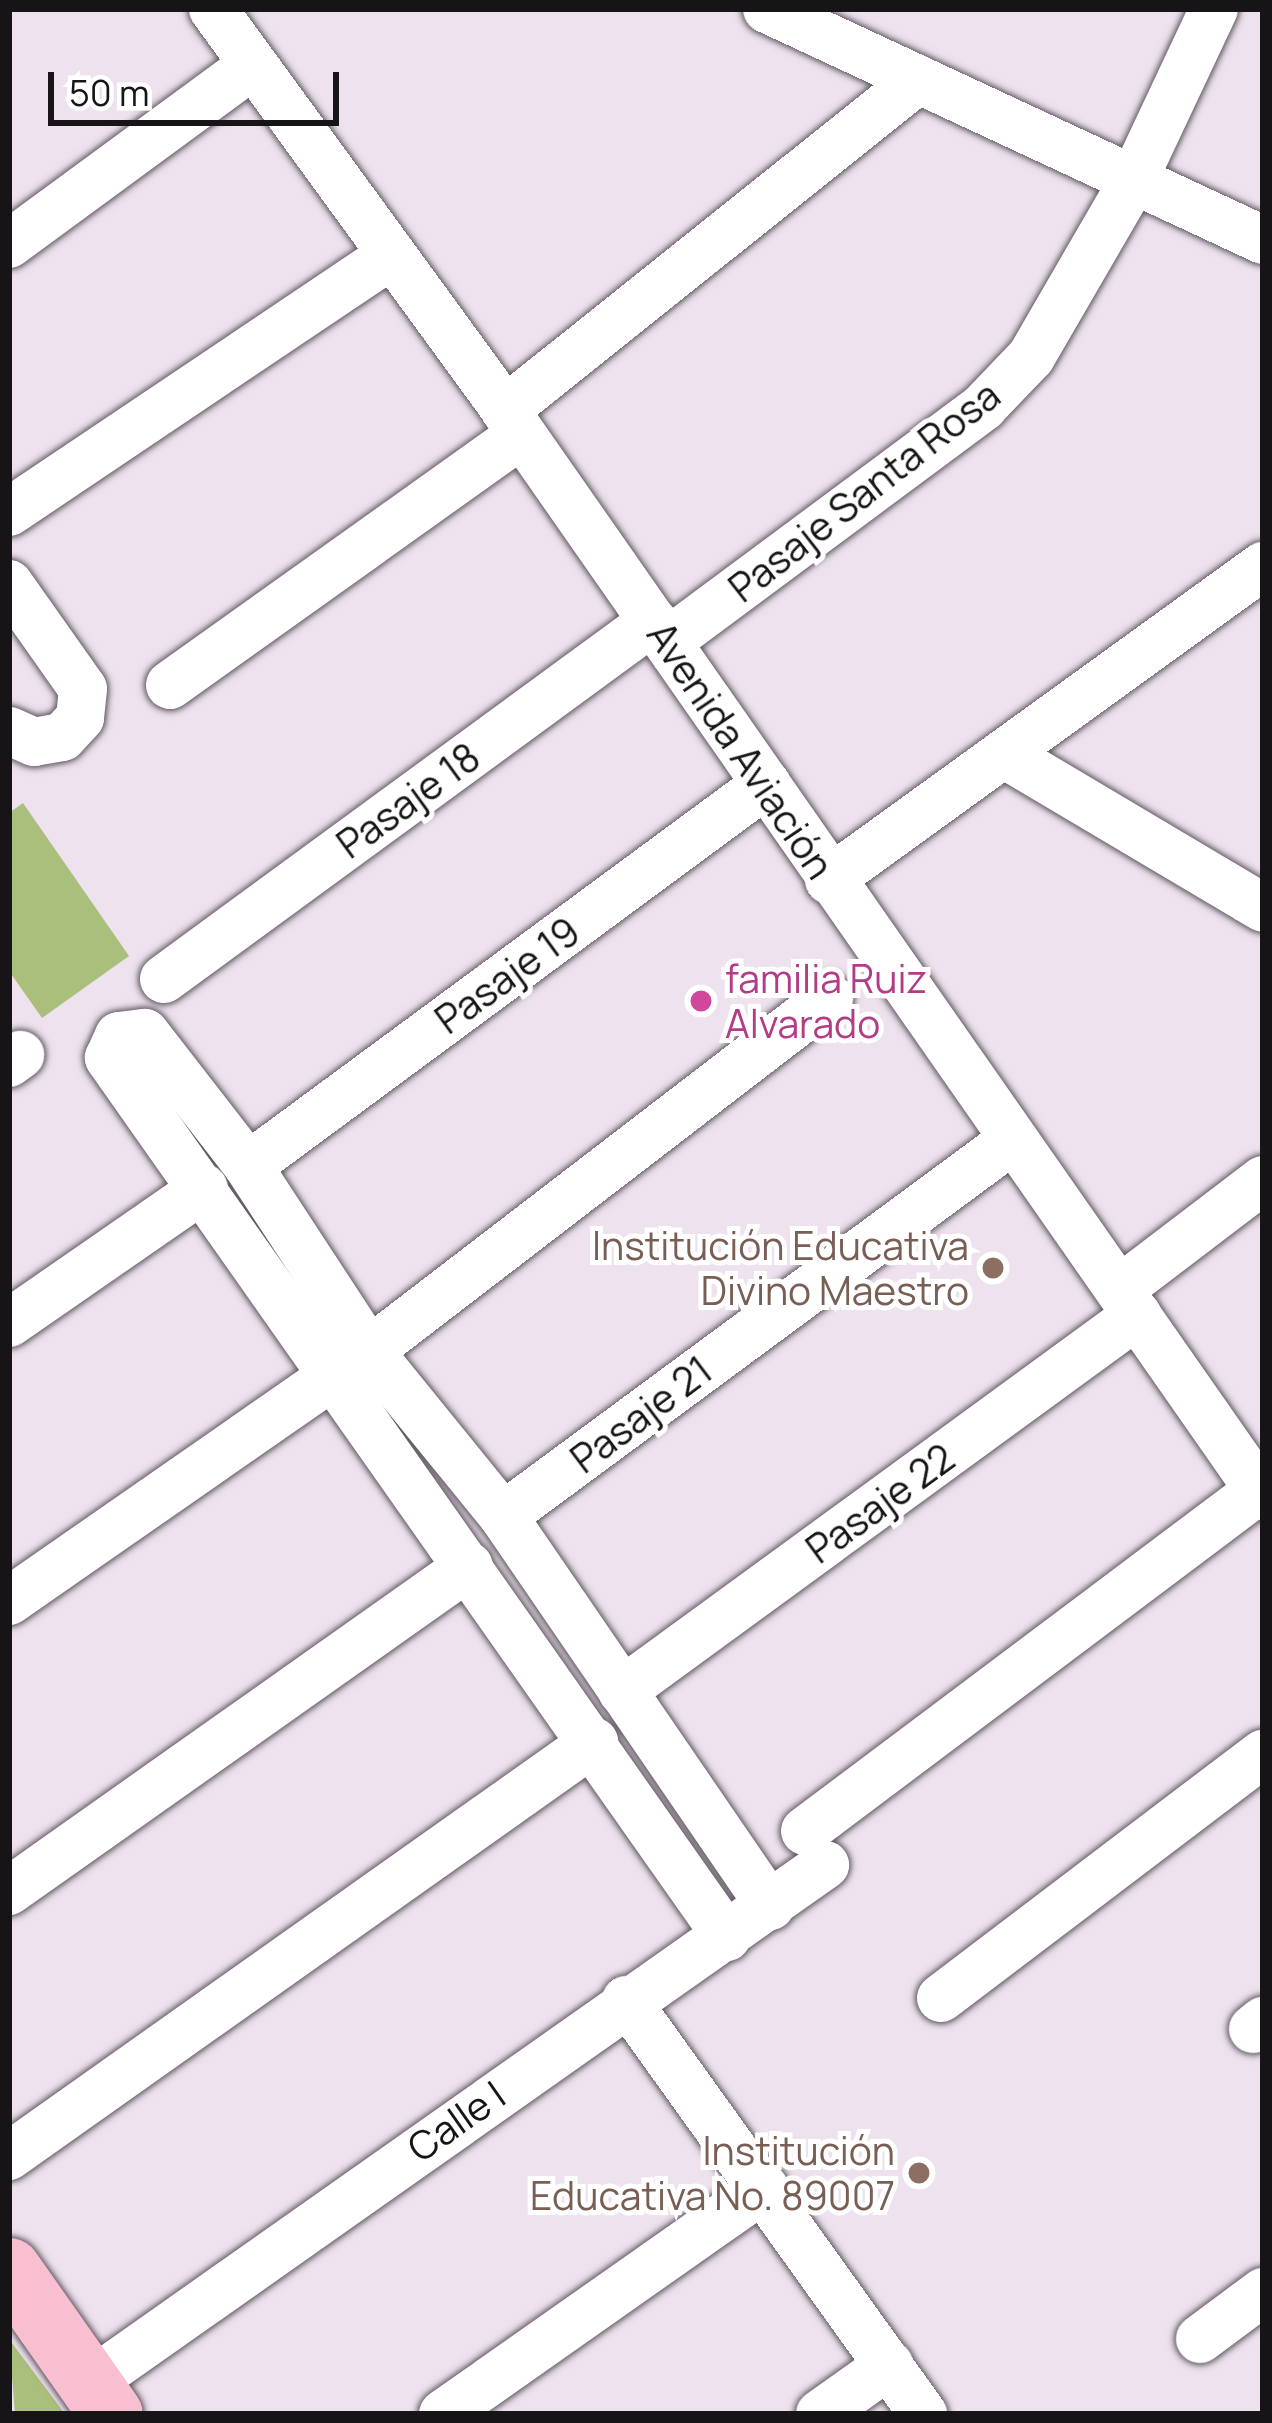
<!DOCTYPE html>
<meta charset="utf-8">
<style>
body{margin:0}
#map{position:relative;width:1272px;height:2423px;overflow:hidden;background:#ede2ee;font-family:Manrope,sans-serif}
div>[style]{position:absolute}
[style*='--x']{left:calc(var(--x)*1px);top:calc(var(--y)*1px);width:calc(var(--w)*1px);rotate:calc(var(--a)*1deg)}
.green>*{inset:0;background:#abbf7c}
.roads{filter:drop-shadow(0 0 3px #625863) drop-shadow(0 0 3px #625863)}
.minor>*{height:48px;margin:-24px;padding:0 24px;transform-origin:24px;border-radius:24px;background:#fff}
.major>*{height:63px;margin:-31.5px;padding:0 31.5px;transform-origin:31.5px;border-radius:31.5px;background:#f7bfd0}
.dots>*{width:33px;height:33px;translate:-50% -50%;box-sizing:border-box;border:6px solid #fff;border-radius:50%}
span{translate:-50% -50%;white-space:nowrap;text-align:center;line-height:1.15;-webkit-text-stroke:10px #fff;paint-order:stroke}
.street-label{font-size:39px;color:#171418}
.hotel-label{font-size:39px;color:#b23c85}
.left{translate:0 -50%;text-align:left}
.education-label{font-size:39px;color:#785e54}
.right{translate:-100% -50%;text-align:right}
.frame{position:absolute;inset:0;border:12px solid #171418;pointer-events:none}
.scale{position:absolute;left:48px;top:72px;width:291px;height:54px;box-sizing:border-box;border:6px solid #171418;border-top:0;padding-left:15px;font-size:36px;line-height:42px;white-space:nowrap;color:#171418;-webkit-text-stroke:9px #fff;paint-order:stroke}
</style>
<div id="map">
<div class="green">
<i style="clip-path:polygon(23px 803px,129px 956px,42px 1018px,9px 971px,9px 813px)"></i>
<i style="clip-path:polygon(9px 2339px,65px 2414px,15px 2414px)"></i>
</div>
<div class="roads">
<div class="minor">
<i style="--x:213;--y:9;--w:496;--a:53.9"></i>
<i style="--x:505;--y:410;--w:1324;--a:55.09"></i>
<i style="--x:767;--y:9;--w:547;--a:24.97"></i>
<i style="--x:9;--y:244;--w:303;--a:-36.3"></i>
<i style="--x:505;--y:410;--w:529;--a:-38.63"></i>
<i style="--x:9;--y:512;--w:459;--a:-33.9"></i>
<i style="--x:9;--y:584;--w:128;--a:54.8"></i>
<i style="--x:83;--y:689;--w:29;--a:96"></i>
<i style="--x:80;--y:718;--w:26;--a:133"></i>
<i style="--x:62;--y:737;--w:28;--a:170"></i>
<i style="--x:34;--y:742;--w:27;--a:-156"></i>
<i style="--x:667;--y:642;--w:394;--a:-36.6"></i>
<i style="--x:983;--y:407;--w:69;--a:-46.2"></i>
<i style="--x:1031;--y:357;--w:203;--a:-59.9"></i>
<i style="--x:1133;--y:181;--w:190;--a:-64.8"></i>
<i style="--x:170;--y:685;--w:431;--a:-35.5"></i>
<i style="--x:1004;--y:754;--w:301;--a:30.7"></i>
<i style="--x:829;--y:880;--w:536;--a:-35.89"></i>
<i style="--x:164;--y:979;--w:606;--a:-36.21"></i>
<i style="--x:9;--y:1063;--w:14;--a:-36"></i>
<i style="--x:248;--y:1166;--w:644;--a:-36.41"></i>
<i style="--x:1120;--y:1289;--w:180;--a:-37.3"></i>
<i style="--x:9;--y:1323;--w:237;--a:-34.7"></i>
<i style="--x:503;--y:1516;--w:631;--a:-36.43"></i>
<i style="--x:9;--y:1601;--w:438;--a:-34.8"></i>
<i style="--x:369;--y:1351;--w:580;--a:-37.5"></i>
<i style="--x:622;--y:1691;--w:638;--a:-36.13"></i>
<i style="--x:805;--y:1831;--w:568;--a:-36.91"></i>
<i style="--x:9;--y:1891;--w:563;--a:-35.24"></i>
<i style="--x:727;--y:1937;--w:1075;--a:-125.11"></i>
<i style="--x:109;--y:1058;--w:24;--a:-66"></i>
<i style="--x:119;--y:1036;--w:26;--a:-7"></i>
<i style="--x:145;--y:1033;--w:168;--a:52.2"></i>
<i style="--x:248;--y:1166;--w:221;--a:56.8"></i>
<i style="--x:369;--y:1351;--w:213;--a:50.9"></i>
<i style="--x:503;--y:1516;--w:473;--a:55.6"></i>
<i style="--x:941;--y:1998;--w:404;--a:-37.2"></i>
<i style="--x:626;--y:2000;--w:510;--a:54.34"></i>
<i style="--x:1253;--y:2029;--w:13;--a:-39"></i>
<i style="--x:9;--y:2156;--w:717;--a:-35.29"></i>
<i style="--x:1200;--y:2339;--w:79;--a:-36.7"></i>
<i style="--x:91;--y:2382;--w:898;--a:-35.16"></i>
<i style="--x:443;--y:2414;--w:393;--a:-35.1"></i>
<i style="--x:820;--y:2414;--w:85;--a:-35.4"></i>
</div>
<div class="major">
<i style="--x:9;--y:2269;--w:177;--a:54.9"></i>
</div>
</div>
<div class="dots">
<i style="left:701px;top:1001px;background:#d1479c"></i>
<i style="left:993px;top:1268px;background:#8d6e63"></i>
<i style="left:919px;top:2173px;background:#8d6e63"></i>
</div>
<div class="street-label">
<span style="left:864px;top:491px;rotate:-38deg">Pasaje Santa Rosa</span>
<span style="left:741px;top:750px;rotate:56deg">Avenida Aviación</span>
<span style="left:408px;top:800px;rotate:-36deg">Pasaje 18</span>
<span style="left:507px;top:975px;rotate:-36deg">Pasaje 19</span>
<span style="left:641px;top:1414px;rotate:-37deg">Pasaje 21</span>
<span style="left:880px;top:1503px;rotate:-36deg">Pasaje 22</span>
<span style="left:456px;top:2121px;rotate:-35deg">Calle I</span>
</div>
<div class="hotel-label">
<span class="left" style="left:725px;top:1001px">familia Ruiz<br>Alvarado</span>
</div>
<div class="education-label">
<span class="right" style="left:969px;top:1268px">Institución Educativa<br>Divino Maestro</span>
<span class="right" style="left:895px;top:2173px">Institución<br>Educativa No. 89007</span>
</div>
<div class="frame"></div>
<div class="scale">50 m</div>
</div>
